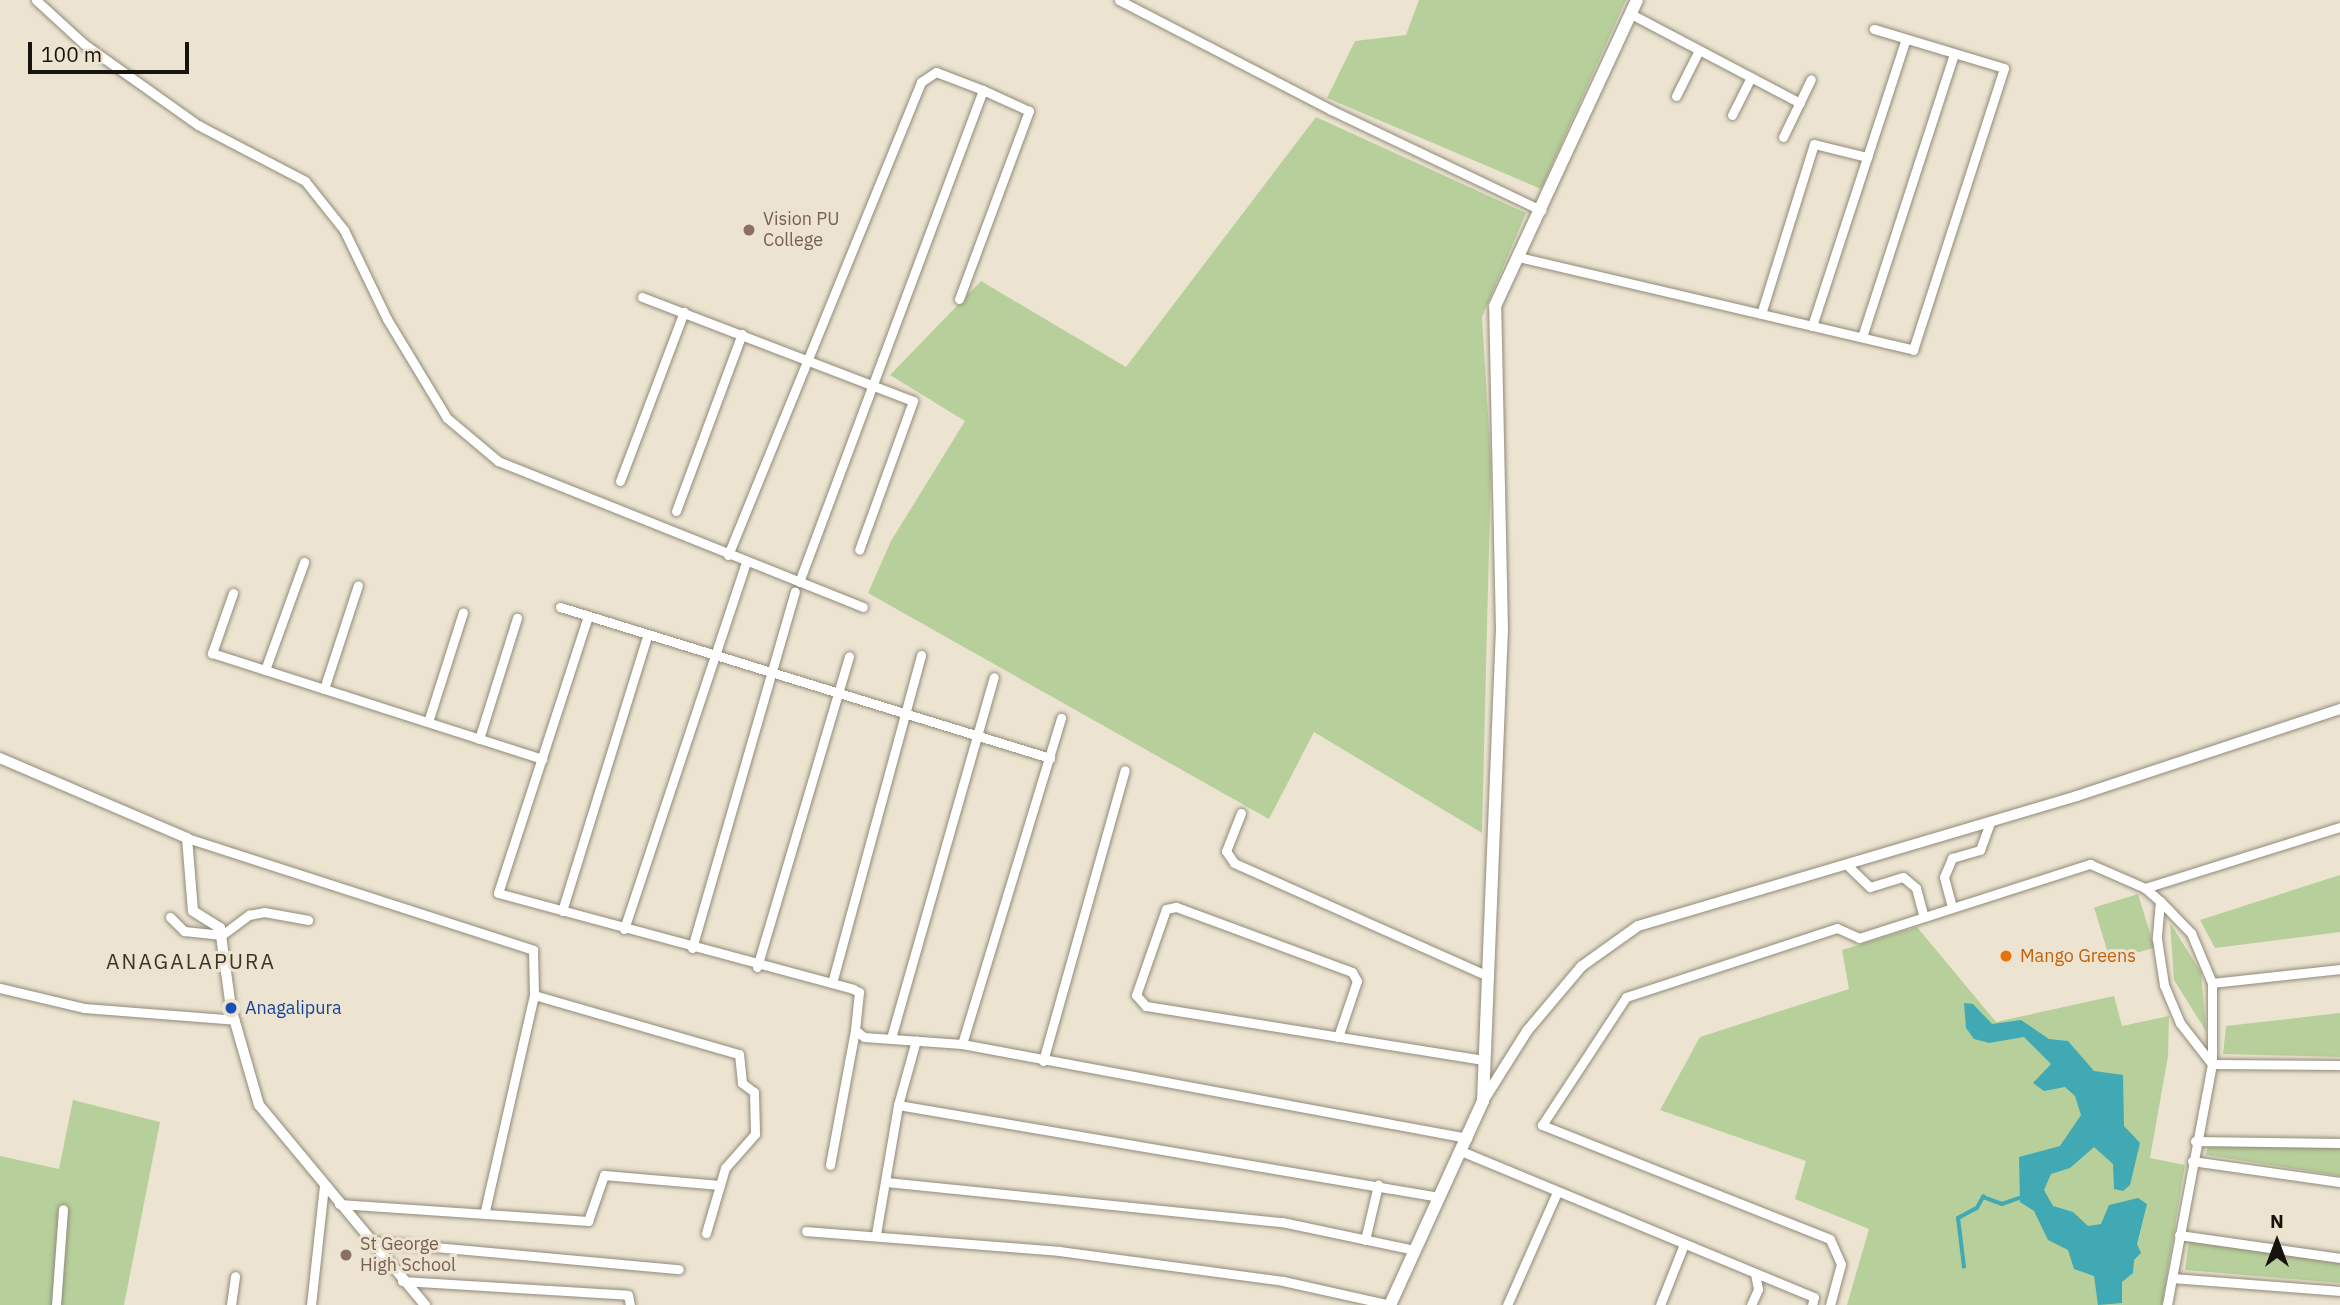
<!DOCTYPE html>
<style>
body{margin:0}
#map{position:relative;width:2340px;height:1305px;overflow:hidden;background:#ece4d1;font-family:"IBM Plex Sans",sans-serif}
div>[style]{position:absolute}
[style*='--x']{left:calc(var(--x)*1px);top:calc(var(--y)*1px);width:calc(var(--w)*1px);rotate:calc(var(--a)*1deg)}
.green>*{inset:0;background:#b7cf9b;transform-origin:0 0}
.water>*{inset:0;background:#40a9b4}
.stream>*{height:3.5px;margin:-1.75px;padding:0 1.75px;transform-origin:1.75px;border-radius:1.75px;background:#40a9b4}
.roads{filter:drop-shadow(0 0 2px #918a79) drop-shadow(0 0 2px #918a79)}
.minor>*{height:9px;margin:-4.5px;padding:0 4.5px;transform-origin:4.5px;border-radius:4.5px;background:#fff}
.tertiary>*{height:10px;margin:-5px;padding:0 5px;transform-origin:5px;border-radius:5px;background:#fff}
.secondary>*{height:12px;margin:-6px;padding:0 6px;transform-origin:6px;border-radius:6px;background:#fff}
.dots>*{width:19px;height:19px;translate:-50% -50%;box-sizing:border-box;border:4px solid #ece4d1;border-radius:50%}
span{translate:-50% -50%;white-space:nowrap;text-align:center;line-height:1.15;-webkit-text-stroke:6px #ece4d1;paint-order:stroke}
.education-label{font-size:18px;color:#785e54}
.left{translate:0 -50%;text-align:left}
.food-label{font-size:18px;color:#c56008}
.transit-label{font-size:18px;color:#164399}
.quarter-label{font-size:21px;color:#3c3526;letter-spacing:2px}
.north{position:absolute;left:2242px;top:1207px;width:70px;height:70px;-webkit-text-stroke:5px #ece4d1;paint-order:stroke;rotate:0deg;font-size:19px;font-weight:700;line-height:28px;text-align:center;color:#17140e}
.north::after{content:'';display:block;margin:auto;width:24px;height:32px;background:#17140e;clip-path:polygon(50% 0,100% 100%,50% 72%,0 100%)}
.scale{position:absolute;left:28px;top:42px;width:161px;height:32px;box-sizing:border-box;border:4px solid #17140e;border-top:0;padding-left:9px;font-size:21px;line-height:24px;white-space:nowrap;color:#17140e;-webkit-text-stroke:5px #ece4d1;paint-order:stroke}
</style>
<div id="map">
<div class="green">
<i style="clip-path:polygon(1419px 0,1626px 0,1541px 189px,1327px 98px,1355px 41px,1406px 35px)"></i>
<i style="clip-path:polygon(1316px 117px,1526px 213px,1482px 317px,1491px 465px,1482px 833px,1314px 732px,1269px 819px,868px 593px,891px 541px,965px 421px,890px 375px,981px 281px,1126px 367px)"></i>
<i style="clip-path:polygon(2340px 875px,2340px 932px,2215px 948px,2200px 920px)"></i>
<i style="left:2138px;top:894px;width:56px;height:46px;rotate:73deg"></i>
<i style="clip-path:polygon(2170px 923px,2201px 972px,2206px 1031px,2174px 980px)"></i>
<i style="clip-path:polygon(1917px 927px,1996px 1022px,2114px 996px,2122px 1026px,2169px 1016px,2168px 1056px,2150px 1158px,2185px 1165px,2162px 1305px,1847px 1305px,1869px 1229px,1795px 1199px,1806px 1161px,1660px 1110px,1700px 1037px,1849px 989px,1842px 950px)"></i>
<i style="clip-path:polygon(2340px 1013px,2340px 1057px,2223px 1054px,2226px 1026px)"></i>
<i style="clip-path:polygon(73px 1100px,160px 1122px,124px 1305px,0 1305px,0 1156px,59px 1169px)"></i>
<i style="clip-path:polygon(2208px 1145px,2340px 1146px,2340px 1176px,2206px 1155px)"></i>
<i style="clip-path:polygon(2189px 1240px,2340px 1262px,2340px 1283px,2185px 1270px)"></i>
</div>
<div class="water">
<i style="clip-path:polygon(1964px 1003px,1973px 1004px,1992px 1024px,2021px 1020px,2049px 1039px,2068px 1041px,2094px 1071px,2123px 1075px,2124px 1126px,2140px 1143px,2130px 1185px,2123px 1191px,2114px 1189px,2113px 1164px,2094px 1147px,2070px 1168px,2051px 1174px,2044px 1190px,2053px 1206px,2073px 1212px,2088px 1226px,2101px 1224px,2109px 1205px,2138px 1198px,2147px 1204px,2137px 1244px,2141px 1253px,2134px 1260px,2133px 1273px,2122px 1282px,2122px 1303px,2098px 1305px,2094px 1276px,2074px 1269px,2068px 1250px,2048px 1240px,2034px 1211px,2020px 1202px,2019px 1157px,2060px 1146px,2081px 1115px,2075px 1096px,2065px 1087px,2044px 1091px,2033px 1083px,2051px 1064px,2024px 1037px,1989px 1043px,1974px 1039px,1966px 1028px)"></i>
</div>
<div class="stream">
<i style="--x:1964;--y:1267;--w:49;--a:-97"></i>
<i style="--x:1958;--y:1218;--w:21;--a:-28"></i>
<i style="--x:1977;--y:1208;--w:13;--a:-61"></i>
<i style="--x:1983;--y:1197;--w:20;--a:20"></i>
<i style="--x:2002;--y:1204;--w:18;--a:-19"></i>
</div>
<div class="roads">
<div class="minor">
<i style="--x:36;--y:0;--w:65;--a:42.5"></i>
<i style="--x:84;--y:44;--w:140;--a:35.4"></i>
<i style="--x:198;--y:125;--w:121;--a:27.6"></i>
<i style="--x:305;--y:181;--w:63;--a:51.5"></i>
<i style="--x:344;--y:230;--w:99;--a:64.2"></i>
<i style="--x:387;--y:319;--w:116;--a:58.8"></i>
<i style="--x:447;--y:418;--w:67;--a:40.1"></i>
<i style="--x:498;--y:461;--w:393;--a:21.8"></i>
<i style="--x:1119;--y:0;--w:239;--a:27.4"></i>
<i style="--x:1331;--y:110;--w:233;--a:25.5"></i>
<i style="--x:1631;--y:14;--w:191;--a:27.8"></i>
<i style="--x:1676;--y:96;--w:51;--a:-63.4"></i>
<i style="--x:1732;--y:115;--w:42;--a:-63.4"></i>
<i style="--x:1783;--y:137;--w:64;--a:-64.2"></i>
<i style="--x:1518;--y:257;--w:406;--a:13.2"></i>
<i style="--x:1913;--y:350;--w:296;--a:-72.1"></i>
<i style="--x:2004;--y:68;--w:136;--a:-163.3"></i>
<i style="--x:642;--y:297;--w:290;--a:21"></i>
<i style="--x:913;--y:401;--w:158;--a:109.9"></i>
<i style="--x:959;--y:299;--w:201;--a:-69.6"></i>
<i style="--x:1029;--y:111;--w:51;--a:-155.5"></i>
<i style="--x:1761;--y:314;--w:178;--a:-72.7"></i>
<i style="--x:1814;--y:144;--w:55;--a:13.8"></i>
<i style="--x:1812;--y:326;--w:302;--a:-71.9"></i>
<i style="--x:1862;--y:337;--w:298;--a:-72"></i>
<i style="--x:620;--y:481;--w:181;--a:-69.3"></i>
<i style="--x:676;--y:511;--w:189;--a:-69.6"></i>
<i style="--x:728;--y:555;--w:511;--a:-67.8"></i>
<i style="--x:921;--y:82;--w:18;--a:-34"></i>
<i style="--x:936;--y:72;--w:50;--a:21"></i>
<i style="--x:983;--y:90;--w:525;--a:110.5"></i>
<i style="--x:233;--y:593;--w:64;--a:109.3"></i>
<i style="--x:212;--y:653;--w:347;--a:17.8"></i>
<i style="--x:560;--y:607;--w:513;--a:17.13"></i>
<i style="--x:588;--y:616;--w:291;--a:108"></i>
<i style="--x:498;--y:893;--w:368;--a:15.1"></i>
<i style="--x:853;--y:989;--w:7;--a:27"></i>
<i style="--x:859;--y:992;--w:38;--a:96"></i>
<i style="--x:855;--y:1030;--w:11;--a:38"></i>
<i style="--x:864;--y:1037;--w:98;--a:4.1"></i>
<i style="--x:962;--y:1044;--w:514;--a:10.54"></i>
<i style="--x:265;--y:670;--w:115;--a:-70.1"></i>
<i style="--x:324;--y:689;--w:109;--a:-71.9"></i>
<i style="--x:428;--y:722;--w:115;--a:-72.3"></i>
<i style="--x:479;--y:739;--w:127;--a:-72.6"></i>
<i style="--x:1241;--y:813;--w:41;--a:111.5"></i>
<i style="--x:1226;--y:851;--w:14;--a:56"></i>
<i style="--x:1234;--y:863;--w:278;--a:24"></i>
<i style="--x:187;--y:838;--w:364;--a:17.9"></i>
<i style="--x:533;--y:950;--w:45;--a:88.7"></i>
<i style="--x:534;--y:995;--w:221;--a:102.8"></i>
<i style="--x:1847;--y:865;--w:32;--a:44"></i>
<i style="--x:1870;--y:887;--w:34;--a:-17"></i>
<i style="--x:1903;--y:877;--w:17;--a:40"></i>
<i style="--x:1916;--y:888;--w:30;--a:75"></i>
<i style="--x:2145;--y:888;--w:204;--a:-17.4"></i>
<i style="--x:2160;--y:901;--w:38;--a:95"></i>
<i style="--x:2157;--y:939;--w:47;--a:81.3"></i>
<i style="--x:2164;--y:985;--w:41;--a:67.2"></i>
<i style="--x:2180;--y:1023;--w:52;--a:52"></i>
<i style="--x:2212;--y:1064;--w:128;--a:0.4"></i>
<i style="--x:1952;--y:907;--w:31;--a:-105"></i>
<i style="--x:1944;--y:877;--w:21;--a:-67"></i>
<i style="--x:1952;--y:858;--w:29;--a:-16"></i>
<i style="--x:1980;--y:850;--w:30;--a:-70"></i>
<i style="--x:562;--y:911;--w:290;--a:-72.8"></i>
<i style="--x:170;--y:917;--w:20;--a:45"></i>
<i style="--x:184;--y:931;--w:38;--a:6"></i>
<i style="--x:222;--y:935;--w:34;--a:-37"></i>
<i style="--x:249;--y:915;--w:15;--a:-11"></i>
<i style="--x:264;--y:912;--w:45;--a:10.3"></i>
<i style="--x:624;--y:929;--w:387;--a:-71.6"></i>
<i style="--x:692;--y:948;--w:371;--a:-73.9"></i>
<i style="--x:757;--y:967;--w:324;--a:-73.5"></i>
<i style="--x:832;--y:983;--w:340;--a:-74.8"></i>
<i style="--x:2212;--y:983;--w:129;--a:-6.2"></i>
<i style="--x:0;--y:988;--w:86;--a:13.4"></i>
<i style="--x:84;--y:1008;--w:151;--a:4.5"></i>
<i style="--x:534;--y:995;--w:213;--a:16.1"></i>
<i style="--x:739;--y:1054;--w:29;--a:84"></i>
<i style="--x:742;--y:1083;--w:15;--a:37"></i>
<i style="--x:754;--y:1092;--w:42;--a:88.6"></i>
<i style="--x:755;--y:1134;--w:45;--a:131.4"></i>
<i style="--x:725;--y:1168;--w:68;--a:106.3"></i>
<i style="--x:1338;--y:1037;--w:59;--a:-71.3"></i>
<i style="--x:1357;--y:981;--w:10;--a:-119"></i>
<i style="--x:1352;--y:972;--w:188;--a:-159.7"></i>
<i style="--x:1176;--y:907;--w:10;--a:169"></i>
<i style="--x:1166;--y:909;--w:91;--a:109.2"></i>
<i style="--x:1136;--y:995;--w:15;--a:48"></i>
<i style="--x:1146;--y:1006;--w:342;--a:9.1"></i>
<i style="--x:891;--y:1038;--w:375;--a:-74.1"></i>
<i style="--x:962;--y:1044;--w:341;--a:-73.1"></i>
<i style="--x:1043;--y:1061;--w:302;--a:-74.3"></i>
<i style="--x:898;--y:1105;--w:549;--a:9.65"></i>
<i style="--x:2195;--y:1141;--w:145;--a:0.8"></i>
<i style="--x:1461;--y:1151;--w:382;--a:22.5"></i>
<i style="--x:1814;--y:1297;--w:8;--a:104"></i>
<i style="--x:2192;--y:1161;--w:149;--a:8.1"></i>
<i style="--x:830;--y:1165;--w:137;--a:-79.5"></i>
<i style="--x:886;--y:1182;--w:398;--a:5.8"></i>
<i style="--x:1282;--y:1222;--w:136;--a:11.9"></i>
<i style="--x:339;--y:1204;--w:250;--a:3.9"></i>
<i style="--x:588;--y:1221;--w:49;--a:-70.8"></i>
<i style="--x:604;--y:1175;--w:116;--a:4.9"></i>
<i style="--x:806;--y:1231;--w:254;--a:4.5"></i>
<i style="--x:1059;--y:1251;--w:226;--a:7.6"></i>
<i style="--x:1283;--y:1281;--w:111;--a:12.5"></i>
<i style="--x:876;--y:1234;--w:131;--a:-80.3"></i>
<i style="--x:898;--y:1105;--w:67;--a:-74.5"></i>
<i style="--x:2179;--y:1235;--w:163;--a:8.1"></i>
<i style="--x:1365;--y:1240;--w:57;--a:-76.7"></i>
<i style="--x:369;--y:1241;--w:311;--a:5.2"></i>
<i style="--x:2172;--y:1278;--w:169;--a:4.4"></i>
<i style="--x:402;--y:1281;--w:226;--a:3.5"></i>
<i style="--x:628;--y:1295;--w:10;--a:79"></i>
<i style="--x:56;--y:1305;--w:96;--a:-85.8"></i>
<i style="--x:231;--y:1305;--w:29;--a:-82"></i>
<i style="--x:311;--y:1305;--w:121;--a:-83.8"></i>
<i style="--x:1507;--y:1305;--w:124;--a:-66.1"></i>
<i style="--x:1660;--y:1305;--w:66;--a:-68.5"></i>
<i style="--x:1751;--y:1305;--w:17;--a:-66"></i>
<i style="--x:1758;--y:1289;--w:15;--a:-101"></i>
<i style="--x:1830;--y:1305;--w:42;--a:-75"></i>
<i style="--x:1841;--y:1264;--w:27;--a:-114"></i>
<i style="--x:1830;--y:1239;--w:310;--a:-158.4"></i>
<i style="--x:1542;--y:1125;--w:153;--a:-56.7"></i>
<i style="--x:1626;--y:997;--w:222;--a:-18.1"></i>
<i style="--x:1837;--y:928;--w:24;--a:24"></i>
<i style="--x:1859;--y:938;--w:243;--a:-17.8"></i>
<i style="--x:2090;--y:864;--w:60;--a:23.6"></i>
<i style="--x:2145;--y:888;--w:20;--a:41"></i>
<i style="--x:2160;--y:901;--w:45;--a:45.9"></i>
<i style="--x:2191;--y:933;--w:54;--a:67.2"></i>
<i style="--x:2212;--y:983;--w:81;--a:90"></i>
<i style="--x:2212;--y:1064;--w:245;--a:100.6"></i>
</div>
<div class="tertiary">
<i style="--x:0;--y:758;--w:203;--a:23.2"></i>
<i style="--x:187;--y:838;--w:73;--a:85.3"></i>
<i style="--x:193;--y:911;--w:32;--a:32"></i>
<i style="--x:220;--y:928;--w:81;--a:82.2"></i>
<i style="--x:231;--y:1008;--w:101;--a:73.9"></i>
<i style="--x:259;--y:1105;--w:260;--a:50.3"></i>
<i style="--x:1483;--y:1101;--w:83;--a:-57.8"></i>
<i style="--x:1527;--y:1031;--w:85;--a:-49.8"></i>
<i style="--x:1582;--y:966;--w:69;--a:-35.5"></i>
<i style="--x:1638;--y:926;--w:458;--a:-16.5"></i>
<i style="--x:2077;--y:796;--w:277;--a:-18.3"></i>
</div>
<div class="secondary">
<i style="--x:1390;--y:1305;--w:224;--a:-65.5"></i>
<i style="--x:1483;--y:1101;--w:470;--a:-87.7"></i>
<i style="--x:1502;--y:631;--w:325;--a:-91.2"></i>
<i style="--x:1495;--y:306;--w:337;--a:-65.1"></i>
</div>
</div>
<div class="dots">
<i style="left:749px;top:230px;background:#8d6e63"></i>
<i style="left:2006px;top:956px;background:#e8710a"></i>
<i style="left:231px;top:1008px;background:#1a4fb4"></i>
<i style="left:346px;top:1255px;background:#8d6e63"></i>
</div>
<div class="education-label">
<span class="left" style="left:763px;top:230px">Vision PU<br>College</span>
<span class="left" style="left:360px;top:1255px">St George<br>High School</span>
</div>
<div class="food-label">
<span class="left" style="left:2020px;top:956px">Mango Greens</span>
</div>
<div class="transit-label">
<span class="left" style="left:245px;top:1008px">Anagalipura</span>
</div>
<div class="quarter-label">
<span style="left:191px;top:961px">ANAGALAPURA</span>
</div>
<div class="north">N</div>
<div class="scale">100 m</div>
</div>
